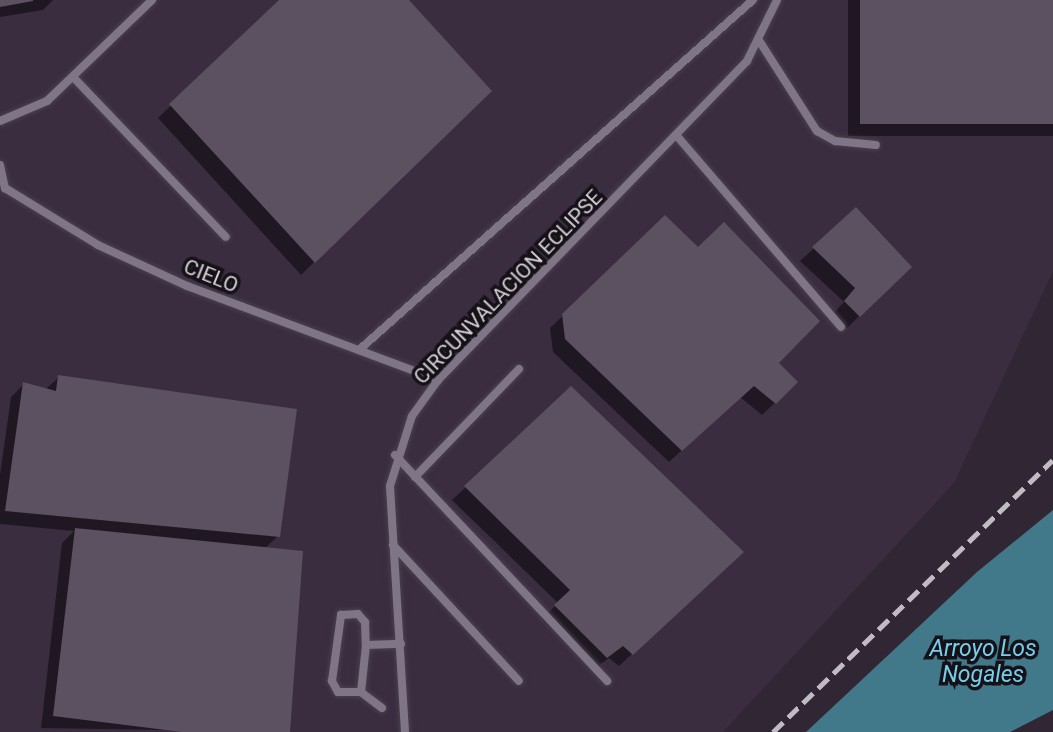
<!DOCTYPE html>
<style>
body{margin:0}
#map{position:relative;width:1053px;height:732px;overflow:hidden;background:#302634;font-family:Roboto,sans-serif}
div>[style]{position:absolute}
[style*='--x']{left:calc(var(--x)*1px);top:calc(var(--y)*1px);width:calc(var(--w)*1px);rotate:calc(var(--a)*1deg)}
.built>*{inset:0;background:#3a2d40}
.water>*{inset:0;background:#41788a}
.shadow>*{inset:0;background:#0007;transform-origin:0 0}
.building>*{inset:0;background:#5b5161;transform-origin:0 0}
.roads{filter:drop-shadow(0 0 2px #49414d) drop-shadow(0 0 2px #49414d)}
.service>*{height:8px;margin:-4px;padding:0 4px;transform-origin:4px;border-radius:4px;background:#807586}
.rail>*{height:5px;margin-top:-2.5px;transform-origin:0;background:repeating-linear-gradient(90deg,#c1bbc4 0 14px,transparent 0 21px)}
span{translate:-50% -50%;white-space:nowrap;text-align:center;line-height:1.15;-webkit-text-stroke:7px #151117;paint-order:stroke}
.street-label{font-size:21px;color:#d5cfd8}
.water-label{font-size:23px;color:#76ceeb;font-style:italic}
</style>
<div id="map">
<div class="built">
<i style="clip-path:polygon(0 0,1053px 0,1053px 271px,954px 483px,723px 732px,0 732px)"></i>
</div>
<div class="water">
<i style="clip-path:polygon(1053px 510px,1053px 710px,1010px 732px,806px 732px,977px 572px)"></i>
</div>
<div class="shadow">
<i style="clip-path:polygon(0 0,53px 0,43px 10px,0 17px)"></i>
<i style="clip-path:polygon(281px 0,407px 0,489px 91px,301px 275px,158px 118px)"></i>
<i style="left:848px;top:0;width:205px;height:136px"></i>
<i style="clip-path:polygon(856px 210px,909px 267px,847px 328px,832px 315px,844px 302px,800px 261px)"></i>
<i style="clip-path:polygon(665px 217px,783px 395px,762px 415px,740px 397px,669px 462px,553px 352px,550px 328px)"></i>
<i style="clip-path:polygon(59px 377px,278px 536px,264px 549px,288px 732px,41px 728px,62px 543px,74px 531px,0 524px,0 475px,11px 397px,24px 384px,45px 390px)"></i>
<i style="clip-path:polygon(571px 389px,729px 564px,619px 666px,609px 658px,594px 669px,542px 619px,558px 603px,452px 500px)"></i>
</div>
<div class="building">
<i style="clip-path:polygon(0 0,33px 0,33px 1px,0 7px)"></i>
<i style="clip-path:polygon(279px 0,409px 0,492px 91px,315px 263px,169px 104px)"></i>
<i style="left:860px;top:0;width:193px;height:124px"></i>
<i style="clip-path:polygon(856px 207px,912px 267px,860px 317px,844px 301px,855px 288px,812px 247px)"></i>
<i style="clip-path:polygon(665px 215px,698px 247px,724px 222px,820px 321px,779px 363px,798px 382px,776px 404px,754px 386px,682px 451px,565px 339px,562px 314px)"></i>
<i style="clip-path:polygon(58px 375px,297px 409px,280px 537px,5px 511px,23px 382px,56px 391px)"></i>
<i style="clip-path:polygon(571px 386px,744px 552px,633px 655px,623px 646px,607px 658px,554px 605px,570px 590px,464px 486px)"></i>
<i style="clip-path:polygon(75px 528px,303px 551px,290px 732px,182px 732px,53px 716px)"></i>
</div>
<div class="roads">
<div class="service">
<i style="--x:760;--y:42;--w:106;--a:57.4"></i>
<i style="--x:817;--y:131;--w:21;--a:29"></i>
<i style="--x:835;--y:141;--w:41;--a:5.6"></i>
<i style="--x:73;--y:77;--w:221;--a:46.3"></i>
<i style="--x:0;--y:121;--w:51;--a:-23.1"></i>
<i style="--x:47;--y:101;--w:146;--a:-43.9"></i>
<i style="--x:676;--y:135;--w:253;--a:49.3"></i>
<i style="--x:0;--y:165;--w:24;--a:78"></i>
<i style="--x:5;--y:188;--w:109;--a:31.5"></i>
<i style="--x:98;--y:245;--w:98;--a:24.7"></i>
<i style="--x:187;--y:286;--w:268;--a:20.5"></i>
<i style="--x:359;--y:350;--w:527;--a:-41.62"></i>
<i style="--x:395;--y:455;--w:310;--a:46.8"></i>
<i style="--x:415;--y:477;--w:150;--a:-46.1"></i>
<i style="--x:393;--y:545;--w:185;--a:47.2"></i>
<i style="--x:361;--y:692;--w:23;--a:180"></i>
<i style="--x:338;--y:692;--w:13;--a:-119"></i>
<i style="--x:332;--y:681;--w:67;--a:-82.2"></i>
<i style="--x:341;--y:615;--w:17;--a:-3"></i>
<i style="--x:358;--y:614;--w:11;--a:49"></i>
<i style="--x:365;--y:622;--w:23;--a:88"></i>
<i style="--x:382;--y:708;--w:26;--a:-143"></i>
<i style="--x:361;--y:692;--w:47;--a:-83.9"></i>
<i style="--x:366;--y:645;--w:35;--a:-2"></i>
<i style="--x:405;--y:732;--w:246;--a:-93.5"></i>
<i style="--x:390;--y:486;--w:73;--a:-72.6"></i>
<i style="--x:412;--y:416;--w:44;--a:-54.2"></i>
<i style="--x:438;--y:380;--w:444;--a:-45.9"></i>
<i style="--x:747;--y:61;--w:68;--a:-63.8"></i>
</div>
</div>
<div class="rail">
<i style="--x:773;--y:732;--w:390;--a:-44.2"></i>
</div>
<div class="street-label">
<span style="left:211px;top:276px;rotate:22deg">CIELO</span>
<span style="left:508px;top:287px;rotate:-46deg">CIRCUNVALACION ECLIPSE</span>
</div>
<div class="water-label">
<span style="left:983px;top:662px">Arroyo Los<br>Nogales</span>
</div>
</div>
